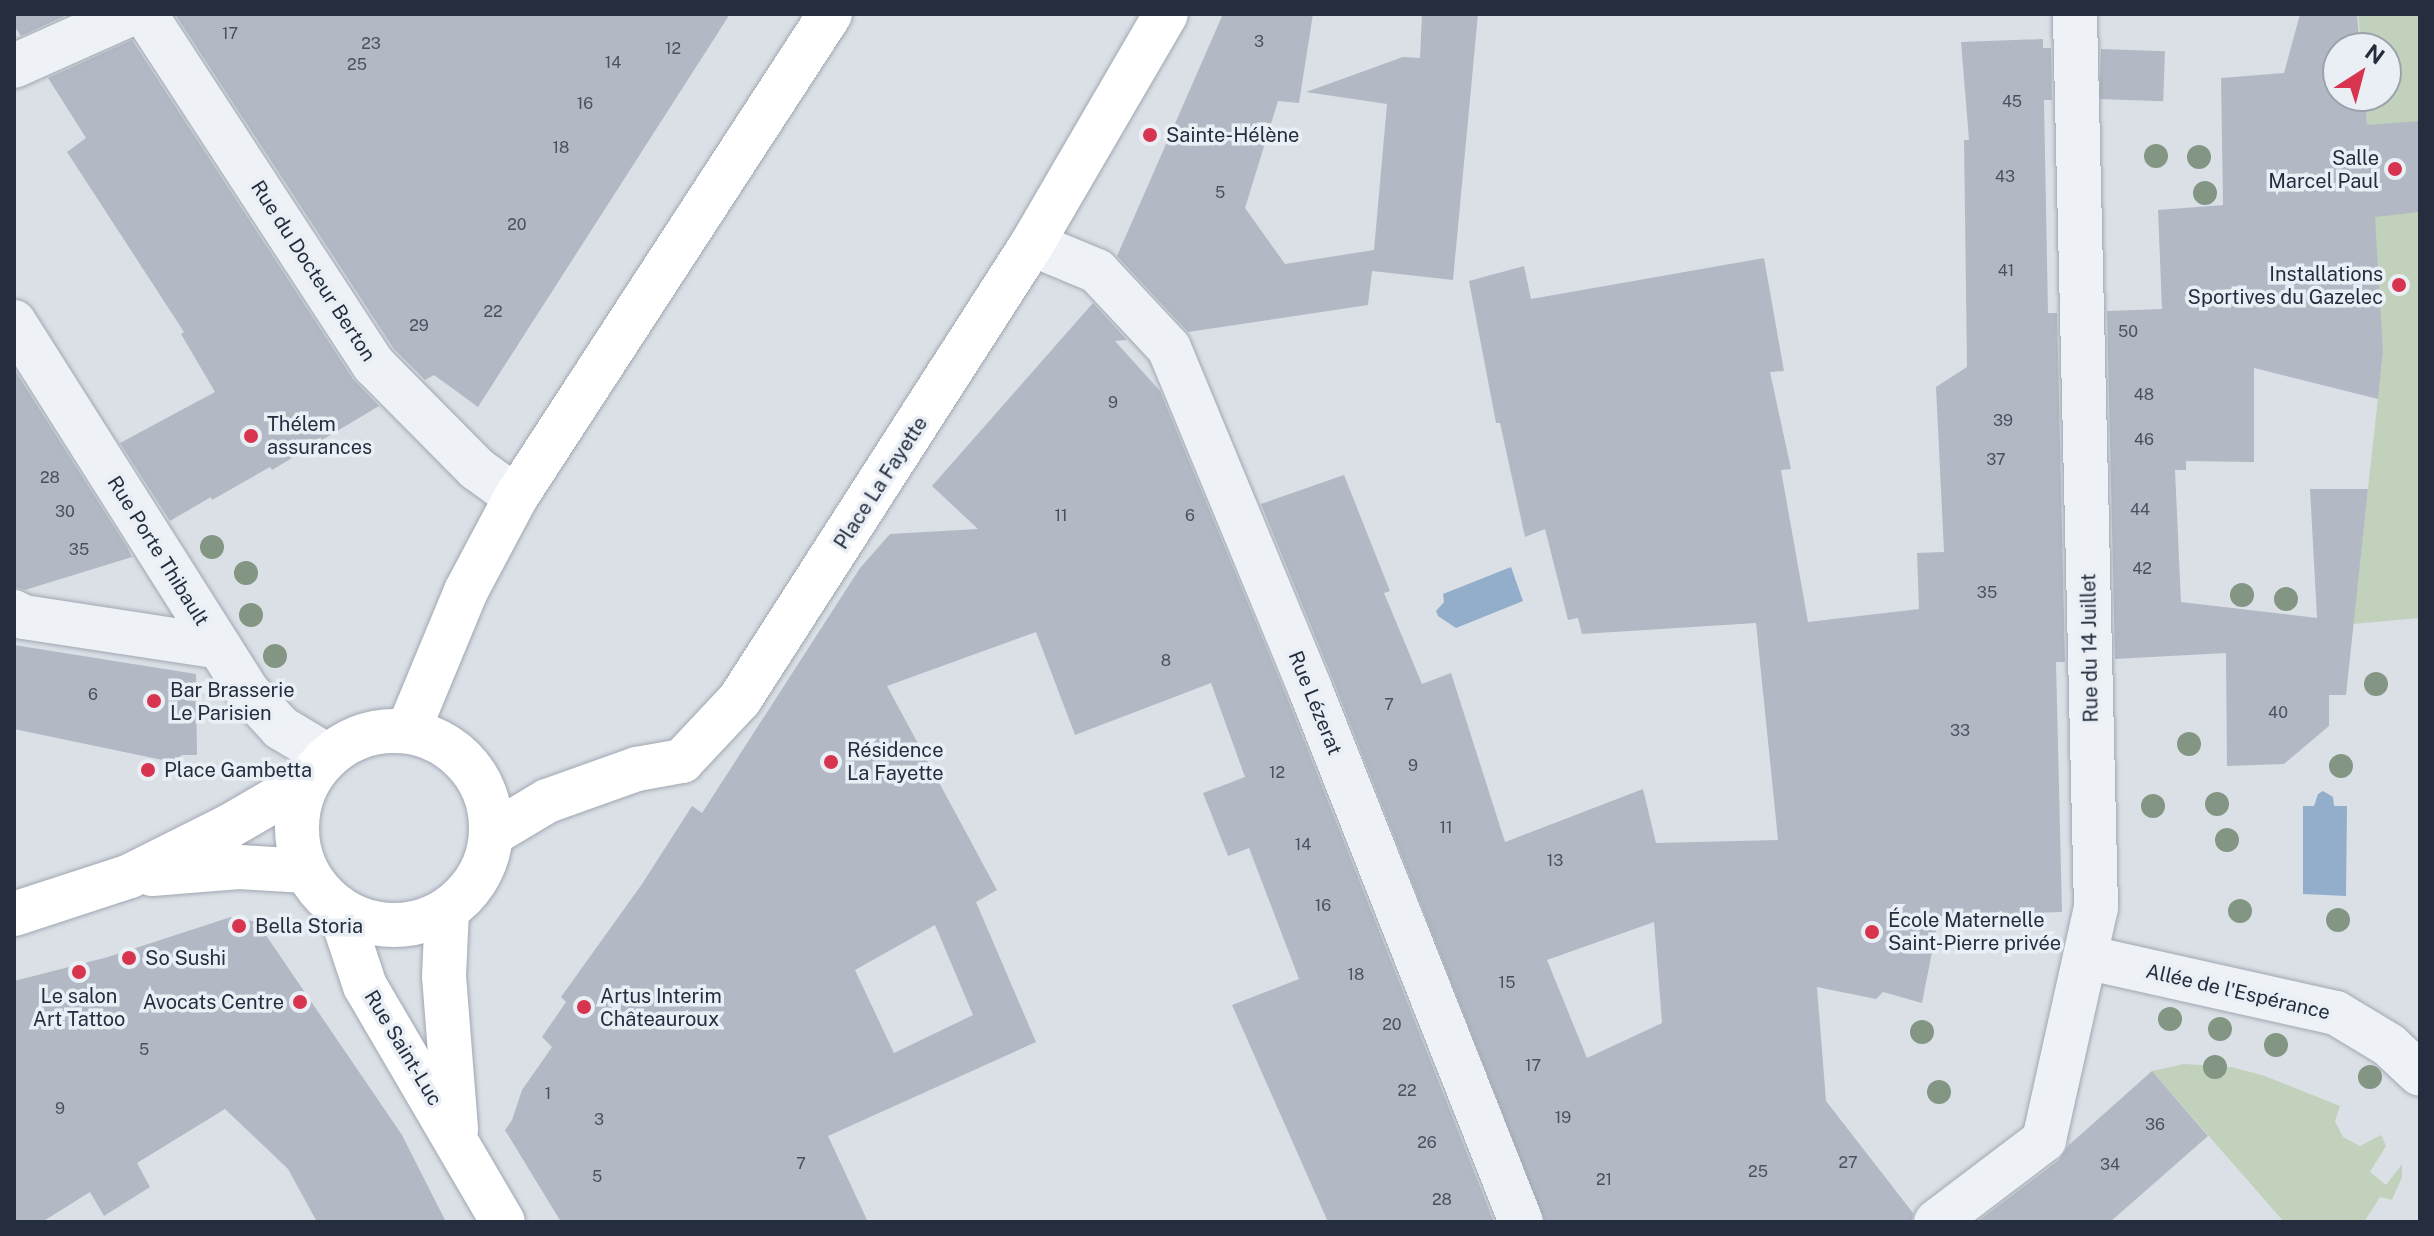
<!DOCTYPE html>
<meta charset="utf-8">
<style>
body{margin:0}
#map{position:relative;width:2434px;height:1236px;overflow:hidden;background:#dbe0e7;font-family:"Public Sans",sans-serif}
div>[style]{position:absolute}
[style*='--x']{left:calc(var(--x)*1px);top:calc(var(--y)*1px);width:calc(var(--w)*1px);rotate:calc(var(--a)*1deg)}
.green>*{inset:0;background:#c1d1bc}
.water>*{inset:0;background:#93aeca}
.building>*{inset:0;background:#b2b9c4;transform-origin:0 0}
.roads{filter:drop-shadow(0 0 2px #a0a7b1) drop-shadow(0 0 2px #a0a7b1)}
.minor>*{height:44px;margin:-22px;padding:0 22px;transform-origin:22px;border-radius:22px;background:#eef1f5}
.secondary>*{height:44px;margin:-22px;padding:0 22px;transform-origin:22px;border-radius:22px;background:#fff}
.secondary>.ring{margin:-22px;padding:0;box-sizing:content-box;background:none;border:44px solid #fff;border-radius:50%}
.trees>*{width:24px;height:24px;margin:-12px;border-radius:50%;background:#829683}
.dots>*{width:22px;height:22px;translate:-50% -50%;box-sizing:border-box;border:4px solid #eaeff5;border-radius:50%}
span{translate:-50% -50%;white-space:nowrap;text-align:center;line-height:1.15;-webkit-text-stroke:7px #eaeff5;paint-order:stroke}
.number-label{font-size:16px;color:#485160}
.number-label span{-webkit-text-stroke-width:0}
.poi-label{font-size:20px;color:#242e3e}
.left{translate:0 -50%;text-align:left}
.right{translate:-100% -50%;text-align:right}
.street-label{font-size:20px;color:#242e3e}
.frame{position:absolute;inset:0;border:16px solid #242e3e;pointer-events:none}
.north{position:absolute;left:2322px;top:32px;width:80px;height:80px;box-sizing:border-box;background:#eaeff5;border:2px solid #9ba2ac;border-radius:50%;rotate:36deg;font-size:22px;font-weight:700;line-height:32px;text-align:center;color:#242e3e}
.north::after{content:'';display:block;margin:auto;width:28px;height:36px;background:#d7354f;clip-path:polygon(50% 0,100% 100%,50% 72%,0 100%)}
</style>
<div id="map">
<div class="green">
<i style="clip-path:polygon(2358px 14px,2420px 14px,2420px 618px,2353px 624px,2383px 353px,2365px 96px,2386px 96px,2386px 48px,2361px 48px)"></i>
<i style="clip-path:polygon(2184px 1064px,2231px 1067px,2262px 1075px,2340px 1106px,2335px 1121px,2343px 1137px,2360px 1146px,2381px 1135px,2386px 1146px,2370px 1172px,2386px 1185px,2402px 1164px,2402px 1177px,2392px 1200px,2380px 1197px,2364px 1222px,2284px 1222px,2152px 1071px)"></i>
</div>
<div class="water">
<i style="clip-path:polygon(1511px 567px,1523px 601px,1456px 628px,1438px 616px,1436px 611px,1444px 602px,1443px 594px)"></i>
<i style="clip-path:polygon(2323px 791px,2333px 797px,2334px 806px,2347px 806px,2346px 896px,2303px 894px,2303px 806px,2314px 806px,2318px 794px)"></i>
</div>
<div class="building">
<i style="clip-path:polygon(14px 14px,69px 14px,21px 36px,14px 26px)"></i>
<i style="clip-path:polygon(175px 14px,730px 14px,478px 407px,434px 375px,425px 380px,394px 349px)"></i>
<i style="clip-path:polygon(1223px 14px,1313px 14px,1299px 103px,1278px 101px,1245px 208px,1285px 264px,1374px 250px,1387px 104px,1306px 92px,1403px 57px,1420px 58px,1422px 14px,1478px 14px,1453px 280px,1372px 271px,1368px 305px,1188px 332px,1117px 256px)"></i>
<i style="clip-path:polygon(2300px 14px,2357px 14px,2360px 48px,2338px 48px,2338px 96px,2365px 96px,2367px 125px,2420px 121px,2420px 212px,2375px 217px,2383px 352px,2378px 399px,2254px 368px,2254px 462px,2186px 461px,2186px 470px,2175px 470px,2181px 602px,2317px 618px,2310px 489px,2368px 489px,2346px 695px,2329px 695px,2329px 726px,2284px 764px,2227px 766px,2226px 653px,2115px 659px,2107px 311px,2162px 309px,2158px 210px,2223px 205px,2221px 78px,2284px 73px)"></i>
<i style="clip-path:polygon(evenodd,2043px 39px,2043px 48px,2051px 48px,2052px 100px,2044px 100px,2048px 313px,2057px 313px,2065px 662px,2056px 662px,2062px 912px,1939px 916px,1922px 1003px,1883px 992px,1876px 999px,1817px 987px,1826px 1101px,1913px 1213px,1912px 1222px,1545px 1222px,1332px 677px,1261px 504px,1344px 475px,1390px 591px,1384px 593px,1422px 684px,1451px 673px,1505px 842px,1643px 789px,1656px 843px,1778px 840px,1756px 623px,1582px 634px,1578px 618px,1568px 620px,1545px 529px,1525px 537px,1500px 423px,1496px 423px,1469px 281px,1524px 266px,1531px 299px,1764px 258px,1784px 371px,1770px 372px,1791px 469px,1781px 470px,1808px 622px,1919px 609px,1917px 553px,1944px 552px,1936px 387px,1967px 367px,1964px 140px,1969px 140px,1961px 42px,2043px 39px,1654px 922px,1662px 1023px,1587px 1058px,1547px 960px,1654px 922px)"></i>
<i style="clip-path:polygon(132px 40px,353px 379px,379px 406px,272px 470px,270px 467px,212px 500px,211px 497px,170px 521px,120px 443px,215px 392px,181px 334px,184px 332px,67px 152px,86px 138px,48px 78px)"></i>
<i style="left:2101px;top:49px;width:64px;height:50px;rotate:2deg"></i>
<i style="clip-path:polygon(evenodd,1093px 303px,1127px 340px,1115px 341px,1160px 391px,1286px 695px,1494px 1222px,1328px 1222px,1232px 1005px,1299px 979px,1249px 848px,1228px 856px,1203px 793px,1245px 777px,1211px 683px,1075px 735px,1036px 632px,887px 686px,997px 890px,976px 902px,1036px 1042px,828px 1136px,868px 1222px,561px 1222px,505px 1130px,512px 1120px,522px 1090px,552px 1047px,542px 1037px,566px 1002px,561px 997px,642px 884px,692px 806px,702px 813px,860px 568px,890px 534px,978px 529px,932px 486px,1093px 303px,935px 925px,973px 1015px,894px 1053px,855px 970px,935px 925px)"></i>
<i style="clip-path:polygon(14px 369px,127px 547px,132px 557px,25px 590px,14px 587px)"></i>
<i style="clip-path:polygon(14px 645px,196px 674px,197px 755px,182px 755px,172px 762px,14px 729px)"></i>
<i style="clip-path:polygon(231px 917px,257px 922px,402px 1135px,446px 1222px,317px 1222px,288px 1169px,225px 1109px,137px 1163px,150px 1187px,104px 1216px,90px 1192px,42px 1222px,14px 1222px,14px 981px,108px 957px)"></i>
<i style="clip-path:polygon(2152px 1071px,2208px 1136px,2110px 1222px,1977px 1222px,2059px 1160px,2069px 1145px)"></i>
</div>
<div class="roads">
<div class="minor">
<i style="--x:145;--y:14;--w:419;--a:56.9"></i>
<i style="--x:374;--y:365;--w:146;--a:45.3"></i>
<i style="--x:477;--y:469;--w:48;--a:35.7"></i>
<i style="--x:14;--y:66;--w:127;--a:-24.1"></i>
<i style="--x:1032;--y:244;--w:70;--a:22.6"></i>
<i style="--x:1097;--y:271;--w:105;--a:46.9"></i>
<i style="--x:1169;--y:348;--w:366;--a:67.5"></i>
<i style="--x:1309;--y:686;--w:576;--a:68.42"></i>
<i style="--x:14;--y:322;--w:438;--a:57.7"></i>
<i style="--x:248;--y:692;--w:49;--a:47.5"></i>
<i style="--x:281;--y:728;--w:55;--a:30.8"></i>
<i style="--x:14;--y:612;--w:11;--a:27"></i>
<i style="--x:24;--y:617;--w:197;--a:8.7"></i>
<i style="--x:2085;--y:957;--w:257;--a:12.6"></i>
<i style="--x:2336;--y:1013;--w:62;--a:31.1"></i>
<i style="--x:2389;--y:1045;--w:42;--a:43.1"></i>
<i style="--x:1936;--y:1222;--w:136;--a:-37.2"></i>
<i style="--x:2044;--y:1140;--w:238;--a:-77.4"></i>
<i style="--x:2096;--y:908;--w:894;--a:-91.35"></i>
</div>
<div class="secondary">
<i class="ring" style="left:297px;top:731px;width:150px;height:150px"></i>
<i style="--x:408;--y:731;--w:152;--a:-67.5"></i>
<i style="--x:466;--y:591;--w:106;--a:-62"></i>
<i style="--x:516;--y:497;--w:576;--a:-56.97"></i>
<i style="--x:492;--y:834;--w:64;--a:-31"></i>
<i style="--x:547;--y:801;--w:96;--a:-19.6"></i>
<i style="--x:637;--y:769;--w:46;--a:-10.1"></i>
<i style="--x:682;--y:761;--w:85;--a:-46.9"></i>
<i style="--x:740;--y:699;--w:541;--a:-57.31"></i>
<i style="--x:1032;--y:244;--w:266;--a:-59.8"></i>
<i style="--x:152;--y:874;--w:87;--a:-4.6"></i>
<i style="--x:239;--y:867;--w:67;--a:3.4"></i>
<i style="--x:339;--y:908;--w:82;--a:71.6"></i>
<i style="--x:365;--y:986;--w:273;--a:59.7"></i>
<i style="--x:447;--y:910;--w:66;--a:92.6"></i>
<i style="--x:444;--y:976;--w:154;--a:85.5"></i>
<i style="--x:14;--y:914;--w:122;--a:-18.1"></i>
<i style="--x:130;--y:876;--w:110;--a:-26.6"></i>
<i style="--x:228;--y:827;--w:94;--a:-30.1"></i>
</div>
</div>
<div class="trees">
<i style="left:2156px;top:156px"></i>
<i style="left:2199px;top:157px"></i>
<i style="left:2205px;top:193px"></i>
<i style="left:212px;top:547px"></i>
<i style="left:246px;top:573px"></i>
<i style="left:2242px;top:595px"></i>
<i style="left:2286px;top:599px"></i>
<i style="left:251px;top:615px"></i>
<i style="left:275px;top:656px"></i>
<i style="left:2376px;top:684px"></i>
<i style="left:2189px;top:744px"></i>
<i style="left:2341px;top:766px"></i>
<i style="left:2217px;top:804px"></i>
<i style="left:2153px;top:806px"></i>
<i style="left:2227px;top:840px"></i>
<i style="left:2240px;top:911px"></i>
<i style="left:2338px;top:920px"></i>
<i style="left:2170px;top:1019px"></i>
<i style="left:2220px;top:1029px"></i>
<i style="left:1922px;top:1032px"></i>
<i style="left:2276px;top:1045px"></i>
<i style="left:2215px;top:1067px"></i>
<i style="left:2370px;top:1077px"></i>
<i style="left:1939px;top:1092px"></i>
</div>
<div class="dots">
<i style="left:1150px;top:135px;background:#d7354f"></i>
<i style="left:2395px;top:169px;background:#d7354f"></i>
<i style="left:2399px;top:285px;background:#d7354f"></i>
<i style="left:251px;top:436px;background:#d7354f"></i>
<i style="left:154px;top:701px;background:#d7354f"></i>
<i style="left:831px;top:762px;background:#d7354f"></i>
<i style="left:148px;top:770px;background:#d7354f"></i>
<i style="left:239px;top:926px;background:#d7354f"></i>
<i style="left:1872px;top:932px;background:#d7354f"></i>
<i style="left:129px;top:958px;background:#d7354f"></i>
<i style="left:79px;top:972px;background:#d7354f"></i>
<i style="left:300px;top:1002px;background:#d7354f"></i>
<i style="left:584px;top:1007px;background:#d7354f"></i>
</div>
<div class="number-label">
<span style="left:230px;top:34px">17</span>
<span style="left:1259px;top:42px">3</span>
<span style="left:371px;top:44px">23</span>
<span style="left:673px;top:49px">12</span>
<span style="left:613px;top:63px">14</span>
<span style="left:357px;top:65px">25</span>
<span style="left:2012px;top:102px">45</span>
<span style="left:585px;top:104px">16</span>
<span style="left:561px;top:148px">18</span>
<span style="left:2005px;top:177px">43</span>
<span style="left:1220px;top:193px">5</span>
<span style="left:517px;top:225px">20</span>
<span style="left:2006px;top:271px">41</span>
<span style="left:493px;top:312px">22</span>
<span style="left:419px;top:326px">29</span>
<span style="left:2128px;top:332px">50</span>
<span style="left:2144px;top:395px">48</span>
<span style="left:1113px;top:403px">9</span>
<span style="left:2003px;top:421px">39</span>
<span style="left:2144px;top:440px">46</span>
<span style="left:1996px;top:460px">37</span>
<span style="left:50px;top:478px">28</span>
<span style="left:2140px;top:510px">44</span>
<span style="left:65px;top:512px">30</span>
<span style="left:1061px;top:516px">11</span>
<span style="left:1190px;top:516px">6</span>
<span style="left:79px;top:550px">35</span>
<span style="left:2142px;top:569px">42</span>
<span style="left:1987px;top:593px">35</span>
<span style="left:1166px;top:661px">8</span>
<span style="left:93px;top:695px">6</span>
<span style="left:1389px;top:705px">7</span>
<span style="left:2278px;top:713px">40</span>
<span style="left:1960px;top:731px">33</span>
<span style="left:1413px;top:766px">9</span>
<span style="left:1277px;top:773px">12</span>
<span style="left:1446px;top:828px">11</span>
<span style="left:1303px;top:845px">14</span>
<span style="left:1555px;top:861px">13</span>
<span style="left:1323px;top:906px">16</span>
<span style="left:1356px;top:975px">18</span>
<span style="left:1507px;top:983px">15</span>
<span style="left:1392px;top:1025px">20</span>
<span style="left:144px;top:1050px">5</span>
<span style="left:1533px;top:1066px">17</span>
<span style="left:1407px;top:1091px">22</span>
<span style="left:548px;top:1094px">1</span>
<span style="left:60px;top:1109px">9</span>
<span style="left:1563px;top:1118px">19</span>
<span style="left:599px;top:1120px">3</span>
<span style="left:2155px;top:1125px">36</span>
<span style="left:1427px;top:1143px">26</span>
<span style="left:1848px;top:1163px">27</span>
<span style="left:801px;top:1164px">7</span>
<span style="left:2110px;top:1165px">34</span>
<span style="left:1758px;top:1172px">25</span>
<span style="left:597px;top:1177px">5</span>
<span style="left:1604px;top:1180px">21</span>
<span style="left:1442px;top:1200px">28</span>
</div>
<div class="poi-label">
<span class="left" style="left:1166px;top:135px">Sainte-Hélène</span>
<span class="right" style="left:2379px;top:170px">Salle<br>Marcel Paul</span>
<span class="right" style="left:2383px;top:286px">Installations<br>Sportives du Gazelec</span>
<span class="left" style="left:267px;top:436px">Thélem<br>assurances</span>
<span class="left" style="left:170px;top:702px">Bar Brasserie<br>Le Parisien</span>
<span class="left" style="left:847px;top:762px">Résidence<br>La Fayette</span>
<span class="left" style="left:164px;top:770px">Place Gambetta</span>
<span class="left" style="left:1888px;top:932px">École Maternelle<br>Saint-Pierre privée</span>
<span class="left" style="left:255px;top:926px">Bella Storia</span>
<span class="left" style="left:145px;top:958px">So Sushi</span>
<span style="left:79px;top:1008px">Le salon<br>Art Tattoo</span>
<span class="left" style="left:600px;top:1008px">Artus Interim<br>Châteauroux</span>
<span class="right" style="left:284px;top:1002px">Avocats Centre</span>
</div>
<div class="street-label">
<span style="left:313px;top:271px;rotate:57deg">Rue du Docteur Berton</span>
<span style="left:881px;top:483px;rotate:-57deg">Place La Fayette</span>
<span style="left:158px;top:551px;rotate:58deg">Rue Porte Thibault</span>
<span style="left:2090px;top:648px;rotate:-91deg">Rue du 14 Juillet</span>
<span style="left:1315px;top:703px;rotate:68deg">Rue Lézerat</span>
<span style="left:2238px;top:992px;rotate:13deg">Allée de l'Espérance</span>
<span style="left:403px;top:1048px;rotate:59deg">Rue Saint-Luc</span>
</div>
<div class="frame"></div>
<div class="north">N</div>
</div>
